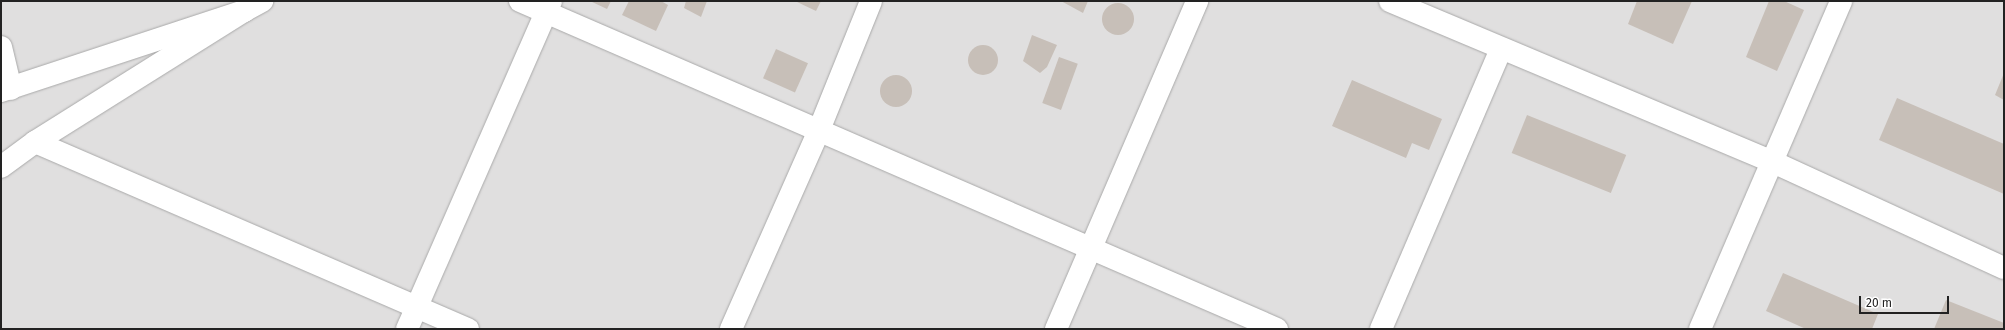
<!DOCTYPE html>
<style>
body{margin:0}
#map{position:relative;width:2005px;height:330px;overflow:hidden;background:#f2efe9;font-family:"Fira Sans",sans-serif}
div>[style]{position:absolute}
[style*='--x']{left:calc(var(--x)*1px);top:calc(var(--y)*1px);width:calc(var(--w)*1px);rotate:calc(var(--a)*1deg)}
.residential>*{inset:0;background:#e0dfdf;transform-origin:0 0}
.building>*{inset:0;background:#c7bfb8;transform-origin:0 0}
.round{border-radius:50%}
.roads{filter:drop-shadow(0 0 1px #a9a9a9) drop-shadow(0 0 1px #a9a9a9)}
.minor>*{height:22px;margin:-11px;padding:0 11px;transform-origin:11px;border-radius:11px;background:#fff}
span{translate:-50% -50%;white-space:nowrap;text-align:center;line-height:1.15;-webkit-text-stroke:3px #fff;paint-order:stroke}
.frame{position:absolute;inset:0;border:2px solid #222;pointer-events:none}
.scale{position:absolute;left:1859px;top:296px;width:90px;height:18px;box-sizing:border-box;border:2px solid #222;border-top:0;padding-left:5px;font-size:12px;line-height:14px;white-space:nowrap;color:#222;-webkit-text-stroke:3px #fff;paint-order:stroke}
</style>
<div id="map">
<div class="residential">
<i style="left:1px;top:1px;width:2003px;height:328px"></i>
</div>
<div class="building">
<i style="clip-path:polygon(590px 1px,611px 1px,607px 9px)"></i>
<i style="clip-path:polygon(629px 1px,661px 1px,668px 5px,656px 31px,622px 15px)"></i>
<i style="clip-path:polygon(686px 1px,707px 1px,701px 17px,684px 8px)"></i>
<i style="clip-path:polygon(795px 1px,821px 1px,816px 11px)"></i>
<i style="clip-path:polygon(1061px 1px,1088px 1px,1083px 13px)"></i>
<i style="clip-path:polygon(1637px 1px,1692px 1px,1673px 44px,1628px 24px)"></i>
<i style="clip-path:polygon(1769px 1px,1784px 1px,1804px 10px,1777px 71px,1746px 57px)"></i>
<i class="round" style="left:1102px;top:3px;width:32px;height:32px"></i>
<i style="clip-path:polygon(1032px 35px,1057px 45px,1047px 67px,1040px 73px,1023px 61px)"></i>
<i class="round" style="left:968px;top:45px;width:30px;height:30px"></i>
<i style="left:776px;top:49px;width:35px;height:32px;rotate:24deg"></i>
<i style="left:1059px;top:57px;width:20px;height:49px;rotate:20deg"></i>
<i style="clip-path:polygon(2004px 73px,2004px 100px,1995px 95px)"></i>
<i class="round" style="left:880px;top:75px;width:32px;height:32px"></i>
<i style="clip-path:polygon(1352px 80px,1442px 119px,1429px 150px,1412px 143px,1406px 158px,1332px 126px)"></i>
<i style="clip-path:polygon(1897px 98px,2004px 144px,2004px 194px,1879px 140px)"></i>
<i style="left:1527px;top:115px;width:107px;height:41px;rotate:22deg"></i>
<i style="clip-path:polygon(1783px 273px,1878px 314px,1872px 329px,1806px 329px,1766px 311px)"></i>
<i style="clip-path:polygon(1946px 300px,2004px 323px,2004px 329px,1934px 329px)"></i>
</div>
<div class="roads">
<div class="minor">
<i style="--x:520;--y:1;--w:825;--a:23.43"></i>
<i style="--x:1390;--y:1;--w:413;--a:22.8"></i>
<i style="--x:1771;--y:161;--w:256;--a:24.7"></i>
<i style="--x:1;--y:47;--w:43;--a:76.6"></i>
<i style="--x:1;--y:91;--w:256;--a:-18.2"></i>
<i style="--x:244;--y:11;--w:21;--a:-29"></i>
<i style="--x:35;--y:142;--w:472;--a:23.4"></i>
<i style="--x:1;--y:167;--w:42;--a:-36.3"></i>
<i style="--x:35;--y:142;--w:247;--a:-32.1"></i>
<i style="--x:407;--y:329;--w:358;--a:-66.3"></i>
<i style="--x:731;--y:329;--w:218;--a:-66.1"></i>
<i style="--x:819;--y:130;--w:139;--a:-68"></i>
<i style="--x:1056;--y:329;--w:357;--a:-66.7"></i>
<i style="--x:1381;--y:329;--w:305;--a:-66.8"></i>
<i style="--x:1700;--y:329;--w:357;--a:-66.7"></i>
</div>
</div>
<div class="frame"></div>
<div class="scale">20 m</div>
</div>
